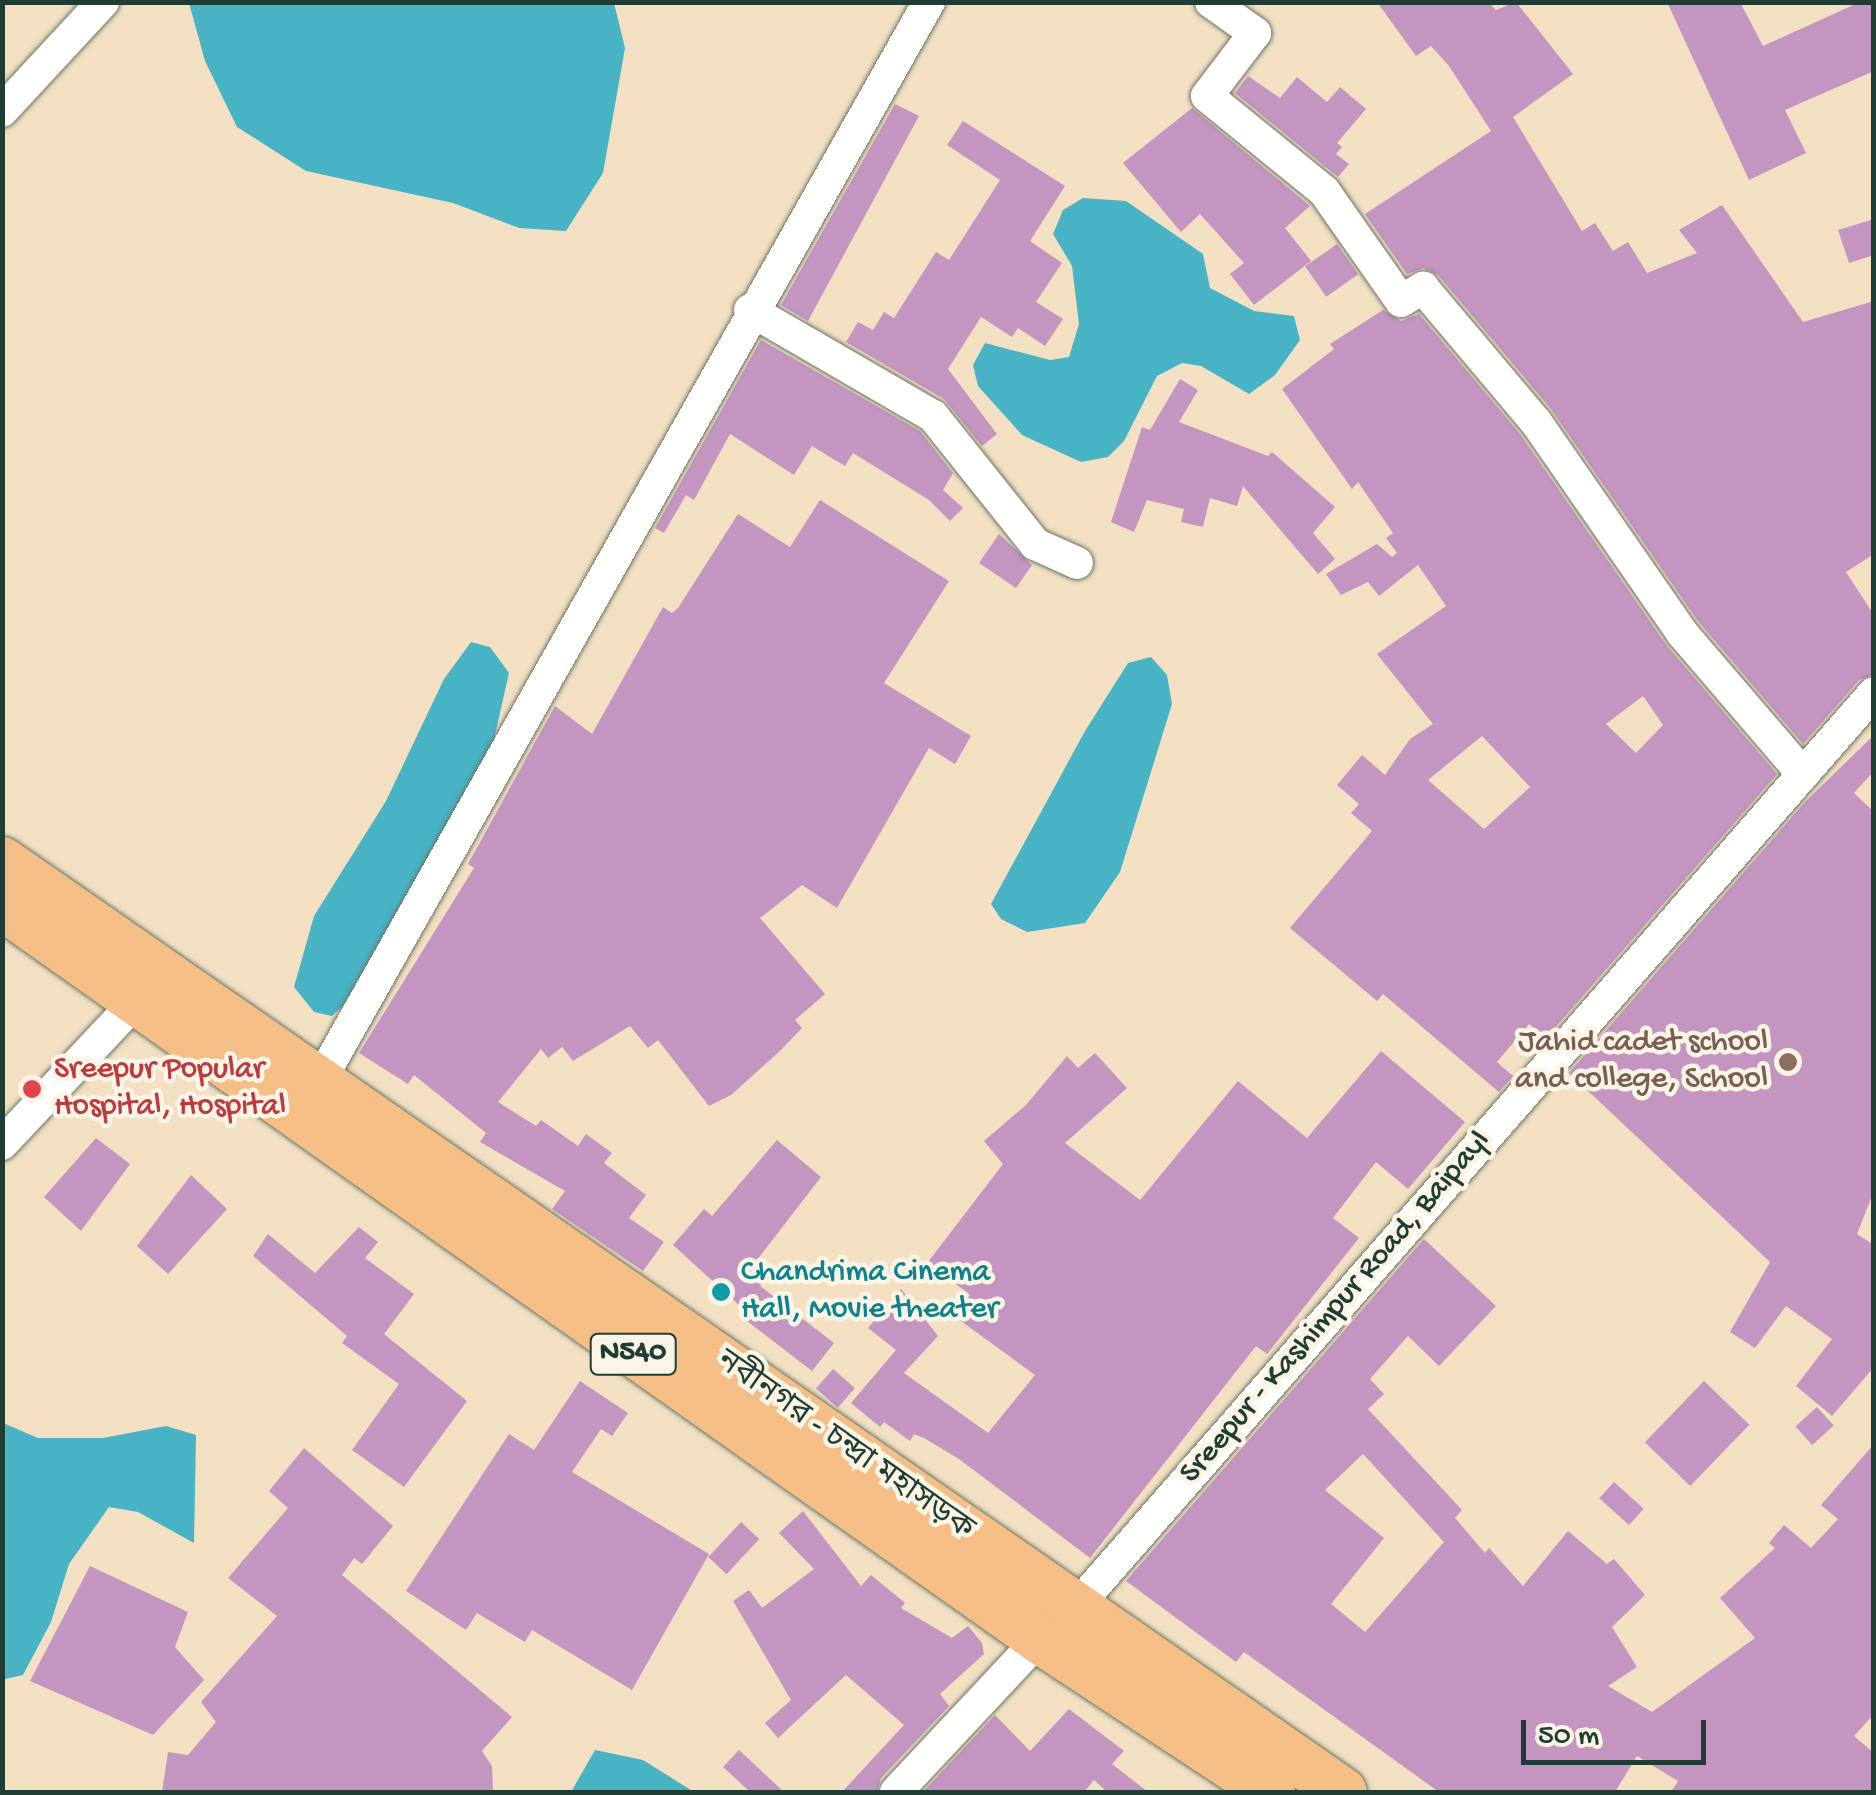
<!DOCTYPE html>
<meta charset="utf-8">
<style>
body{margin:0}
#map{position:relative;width:1876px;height:1795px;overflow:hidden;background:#f3e0c3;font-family:"Gochi Hand","Noto Sans Bengali",sans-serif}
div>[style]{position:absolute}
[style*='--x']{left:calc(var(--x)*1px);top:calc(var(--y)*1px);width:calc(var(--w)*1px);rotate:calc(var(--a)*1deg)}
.water>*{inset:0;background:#47b3c5}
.building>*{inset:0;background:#c495c1;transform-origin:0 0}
.roads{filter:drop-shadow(0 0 2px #697666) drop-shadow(0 0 2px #697666)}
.minor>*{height:32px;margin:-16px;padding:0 16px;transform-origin:16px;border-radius:16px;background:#fff}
.highway>*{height:48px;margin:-24px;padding:0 24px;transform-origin:24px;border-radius:24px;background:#f6be87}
.dots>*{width:28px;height:28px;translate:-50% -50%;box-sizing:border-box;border:5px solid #fcf5e5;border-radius:50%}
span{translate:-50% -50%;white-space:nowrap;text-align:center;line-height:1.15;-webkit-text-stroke:9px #fcf5e5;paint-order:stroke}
.shield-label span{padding:2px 8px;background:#fcf5e5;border:2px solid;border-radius:8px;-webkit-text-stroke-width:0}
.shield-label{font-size:30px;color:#1f3d34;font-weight:700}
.education-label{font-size:32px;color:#785e54}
.right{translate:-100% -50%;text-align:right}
.health-label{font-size:32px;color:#be3a42}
.left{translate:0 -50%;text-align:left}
.culture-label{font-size:32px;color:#0d838f}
.street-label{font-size:32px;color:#1f3d34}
.frame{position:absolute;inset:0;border:5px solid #1f3d34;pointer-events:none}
.scale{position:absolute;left:1521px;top:1720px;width:185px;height:45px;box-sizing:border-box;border:5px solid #1f3d34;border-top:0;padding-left:12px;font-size:30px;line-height:35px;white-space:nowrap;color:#1f3d34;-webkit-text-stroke:8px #fcf5e5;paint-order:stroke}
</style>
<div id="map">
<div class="water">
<i style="clip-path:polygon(189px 3px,614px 3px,625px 48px,603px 173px,566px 231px,519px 228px,453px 203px,306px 171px,237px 127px,205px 61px)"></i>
<i style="clip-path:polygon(1083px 198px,1126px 201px,1203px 254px,1210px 288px,1254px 311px,1294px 316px,1300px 340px,1275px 375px,1249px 394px,1201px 366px,1182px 363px,1157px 376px,1124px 441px,1108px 457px,1081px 462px,1022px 435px,978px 386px,973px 365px,985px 343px,1050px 360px,1069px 357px,1079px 324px,1072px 266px,1053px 234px,1063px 210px)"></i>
<i style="clip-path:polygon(471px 642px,490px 647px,509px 673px,492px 748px,343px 1006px,332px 1016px,314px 1012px,294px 987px,314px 916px,386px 801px,444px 679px)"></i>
<i style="clip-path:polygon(1151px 657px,1167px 675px,1172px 704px,1120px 872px,1085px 923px,1027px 932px,1001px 919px,991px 904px,1085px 731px,1128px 663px)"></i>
<i style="clip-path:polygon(3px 1423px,38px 1438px,103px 1438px,166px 1426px,196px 1435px,194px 1543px,138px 1512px,109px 1507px,69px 1564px,51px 1622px,23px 1675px,5px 1679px)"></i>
<i style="clip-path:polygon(595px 1750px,643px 1760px,694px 1792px,571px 1792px)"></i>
</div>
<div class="building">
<i style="clip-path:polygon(1377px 2px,1488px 2px,1496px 10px,1516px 2px,1573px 74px,1513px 117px,1582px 231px,1595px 223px,1613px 251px,1628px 242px,1647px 273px,1697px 253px,1679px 230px,1722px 205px,1803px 322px,1874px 301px,1874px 554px,1846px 572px,1874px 615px,1874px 674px,1859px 680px,1803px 744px,1698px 621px,1551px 409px,1438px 275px,1423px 268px,1407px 274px,1365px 214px,1491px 131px,1449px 66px,1431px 46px,1416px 56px)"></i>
<i style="clip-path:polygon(1667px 2px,1740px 2px,1763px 46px,1860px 2px,1874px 2px,1874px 71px,1785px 110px,1806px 153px,1749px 180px)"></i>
<i style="clip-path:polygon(1248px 76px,1280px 98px,1297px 77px,1327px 102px,1340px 87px,1366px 109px,1337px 143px,1342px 147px,1336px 154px,1349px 164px,1338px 177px,1235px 93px)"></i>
<i style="clip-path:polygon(895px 104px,919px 116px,808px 321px,781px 305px)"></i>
<i style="clip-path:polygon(1192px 108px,1310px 206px,1285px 228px,1311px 261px,1254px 305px,1230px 274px,1244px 263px,1200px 214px,1181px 232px,1123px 163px)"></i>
<i style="clip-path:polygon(963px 121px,1065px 186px,1030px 241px,1062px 263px,1036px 302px,1063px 319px,1045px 346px,1018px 328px,1012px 337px,981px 317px,948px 369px,997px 434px,982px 446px,944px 399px,846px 342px,858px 322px,873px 330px,884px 312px,894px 318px,936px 252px,949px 260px,1000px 180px,947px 145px)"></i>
<i style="clip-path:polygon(1874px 219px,1874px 255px,1849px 263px,1838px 230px)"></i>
<i style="left:1337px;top:244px;width:37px;height:39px;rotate:55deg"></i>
<i style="clip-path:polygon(evenodd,1383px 310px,1401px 321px,1419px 314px,1520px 434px,1667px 646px,1777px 774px,1546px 1038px,1529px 1024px,1497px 1062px,1513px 1076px,1499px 1092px,1383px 994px,1377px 1001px,1290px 928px,1372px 831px,1351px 813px,1359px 804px,1337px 785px,1362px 755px,1385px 775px,1410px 739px,1433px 724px,1377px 654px,1446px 606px,1418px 565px,1379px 596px,1368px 582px,1341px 595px,1326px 574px,1377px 544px,1392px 557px,1397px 553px,1386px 538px,1393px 533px,1358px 482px,1352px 489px,1282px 389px,1334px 349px,1330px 344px,1383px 310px,1643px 696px,1663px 725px,1636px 753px,1606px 724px,1643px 696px,1383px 310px,1482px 736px,1530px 787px,1484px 829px,1428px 780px,1482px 736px)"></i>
<i style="clip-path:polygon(761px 340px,920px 431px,953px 473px,943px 490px,963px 508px,950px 521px,929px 500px,853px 453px,845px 466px,812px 446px,794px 475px,730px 434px,694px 500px,686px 495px,664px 533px,655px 528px)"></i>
<i style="clip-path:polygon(1180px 379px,1198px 390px,1179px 422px,1268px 456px,1272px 452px,1335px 507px,1313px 533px,1335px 559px,1318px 574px,1243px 486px,1237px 506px,1210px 498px,1203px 527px,1181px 522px,1184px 509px,1147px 500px,1134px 532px,1111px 522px,1142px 427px,1150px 430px)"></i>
<i style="clip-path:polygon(820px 500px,949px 581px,884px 683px,971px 736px,955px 764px,929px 748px,837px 908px,802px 885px,760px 918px,825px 994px,795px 1020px,802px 1028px,780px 1051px,731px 1095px,709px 1106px,658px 1040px,648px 1048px,630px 1026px,573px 1061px,562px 1047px,548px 1058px,541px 1049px,498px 1102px,536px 1126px,541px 1120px,578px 1146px,586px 1134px,612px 1153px,604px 1163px,646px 1195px,629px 1218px,664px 1242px,643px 1271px,552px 1209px,565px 1191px,480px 1142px,486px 1133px,414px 1075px,408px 1084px,359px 1053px,474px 868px,468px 864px,555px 706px,592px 734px,663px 607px,672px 613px,678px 608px,738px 514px,790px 547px)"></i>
<i style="clip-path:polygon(999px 534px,1032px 565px,1016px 588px,979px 563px)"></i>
<i style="clip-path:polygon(1874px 735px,1874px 771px,1854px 793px,1874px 812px,1874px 1191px,1857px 1234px,1874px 1245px,1874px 1367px,1832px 1416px,1796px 1386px,1832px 1339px,1786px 1306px,1755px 1348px,1730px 1332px,1770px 1262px,1569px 1073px,1805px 802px)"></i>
<i style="clip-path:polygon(1381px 1051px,1465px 1122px,1408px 1189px,1376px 1162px,1333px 1218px,1359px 1238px,1267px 1354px,1256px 1346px,1090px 1558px,959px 1459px,924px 1438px,914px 1434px,910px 1441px,884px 1422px,880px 1427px,851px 1403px,896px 1350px,868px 1328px,901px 1289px,938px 1336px,904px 1373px,988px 1433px,1035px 1375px,954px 1316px,970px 1295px,928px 1262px,1003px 1164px,984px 1141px,1026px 1105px,1067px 1056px,1078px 1068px,1095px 1053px,1127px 1088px,1065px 1143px,1140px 1200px,1238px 1081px,1307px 1138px)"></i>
<i style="clip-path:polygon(96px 1138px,130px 1164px,81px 1231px,44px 1197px)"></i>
<i style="clip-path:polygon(777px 1140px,821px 1177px,757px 1260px,772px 1271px,760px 1286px,834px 1343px,812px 1371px,747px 1321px,751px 1316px,673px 1245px,704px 1209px,712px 1216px)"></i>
<i style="clip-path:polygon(191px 1175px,227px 1209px,168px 1274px,137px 1246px)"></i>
<i style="clip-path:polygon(359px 1227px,378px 1242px,365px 1258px,414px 1294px,384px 1334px,467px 1401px,404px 1487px,352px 1450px,399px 1384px,342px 1343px,347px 1336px,253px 1256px,268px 1234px,315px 1273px)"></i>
<i style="clip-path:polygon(evenodd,1424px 1239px,1496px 1306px,1439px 1366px,1408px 1336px,1370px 1379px,1384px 1394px,1368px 1409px,1462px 1510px,1455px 1518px,1485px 1553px,1489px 1548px,1523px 1586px,1568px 1531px,1607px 1564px,1614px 1559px,1645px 1595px,1612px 1627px,1637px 1667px,1608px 1686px,1652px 1712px,1755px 1638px,1720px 1598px,1775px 1548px,1769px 1543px,1784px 1525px,1811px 1548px,1838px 1519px,1821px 1505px,1874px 1444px,1874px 1714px,1854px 1736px,1874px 1753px,1874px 1792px,1671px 1792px,1678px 1781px,1637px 1756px,1615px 1792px,1439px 1792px,1244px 1652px,1236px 1662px,1126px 1581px,1424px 1239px,1363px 1454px,1444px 1542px,1365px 1632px,1331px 1604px,1384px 1538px,1325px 1490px,1363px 1454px)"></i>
<i style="left:833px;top:1369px;width:29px;height:26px;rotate:41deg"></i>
<i style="clip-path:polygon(580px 1381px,628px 1413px,612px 1436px,601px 1429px,572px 1472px,709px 1554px,632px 1690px,532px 1630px,525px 1642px,477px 1613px,466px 1630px,406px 1591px,509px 1434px,534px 1450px)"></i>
<i style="left:1704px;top:1381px;width:63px;height:85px;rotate:44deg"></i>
<i style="left:1817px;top:1407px;width:25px;height:29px;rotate:48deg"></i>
<i style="clip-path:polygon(304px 1448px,393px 1526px,362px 1564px,354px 1558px,342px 1575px,512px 1717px,482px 1751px,492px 1766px,493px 1792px,162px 1792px,168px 1752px,188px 1755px,216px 1722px,201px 1702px,277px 1616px,228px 1578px,288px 1508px,269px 1491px)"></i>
<i style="left:1614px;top:1482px;width:40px;height:22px;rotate:42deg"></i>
<i style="clip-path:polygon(803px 1511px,861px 1586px,871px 1575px,905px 1603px,901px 1608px,952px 1638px,968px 1626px,982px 1643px,984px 1654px,940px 1694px,949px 1706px,881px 1778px,877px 1792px,842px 1792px,904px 1725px,846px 1675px,778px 1738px,765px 1723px,791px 1700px,733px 1601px,749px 1590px,762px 1608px,814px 1569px,779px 1533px)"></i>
<i style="left:741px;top:1522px;width:25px;height:48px;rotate:43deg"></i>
<i style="clip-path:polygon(90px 1566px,188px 1612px,175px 1647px,204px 1680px,153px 1735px,30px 1681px)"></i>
<i style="clip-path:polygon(1069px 1709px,1124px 1751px,1112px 1764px,1148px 1792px,1107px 1792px,1094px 1780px,1084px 1792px,923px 1792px,995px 1715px,1030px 1751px)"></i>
<i style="clip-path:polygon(739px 1750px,784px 1792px,750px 1792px,723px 1767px)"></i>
</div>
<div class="roads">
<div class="minor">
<i style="--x:1211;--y:2;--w:54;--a:35.2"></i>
<i style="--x:1255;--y:33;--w:79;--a:127.3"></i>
<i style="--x:1207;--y:96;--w:151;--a:39.1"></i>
<i style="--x:1324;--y:191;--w:134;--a:55"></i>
<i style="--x:1401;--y:301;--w:26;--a:-31"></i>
<i style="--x:1423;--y:288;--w:175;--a:49.9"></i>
<i style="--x:1536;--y:422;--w:257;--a:55.3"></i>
<i style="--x:1682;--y:633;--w:186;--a:49.4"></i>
<i style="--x:2;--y:111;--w:149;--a:-47.2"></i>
<i style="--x:750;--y:310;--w:211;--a:30.1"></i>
<i style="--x:933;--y:416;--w:164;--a:51.4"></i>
<i style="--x:1035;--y:544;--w:46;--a:24.3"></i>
<i style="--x:318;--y:1084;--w:1243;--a:-60.55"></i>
<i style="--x:2;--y:1144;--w:197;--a:-46.8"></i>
<i style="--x:1076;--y:1607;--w:1213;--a:-48.88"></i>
<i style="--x:896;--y:1792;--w:209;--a:-46.9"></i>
</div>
<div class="highway">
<i style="--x:2;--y:861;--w:1632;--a:34.77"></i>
<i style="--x:2;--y:906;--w:1270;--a:35.25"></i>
<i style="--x:1039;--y:1639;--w:278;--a:33.4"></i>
</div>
</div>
<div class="dots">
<i style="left:1788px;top:1062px;background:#8d6e63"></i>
<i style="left:32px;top:1089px;background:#e0444e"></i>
<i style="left:721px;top:1292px;background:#0f9aa8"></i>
</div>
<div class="shield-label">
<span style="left:633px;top:1354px">N540</span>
</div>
<div class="education-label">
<span class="right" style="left:1768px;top:1062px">Jahid cadet school<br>and college, School</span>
</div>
<div class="health-label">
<span class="left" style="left:54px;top:1089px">Sreepur Popular<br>Hospital, Hospital</span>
</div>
<div class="culture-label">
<span class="left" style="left:741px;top:1292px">Chandrima Cinema<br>Hall, Movie theater</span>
</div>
<div class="street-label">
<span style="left:1336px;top:1308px;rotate:-49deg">Sreepur - Kashimpur Road, Baipayl</span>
<span style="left:844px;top:1447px;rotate:35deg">নবীনগর - চন্দ্রা মহাসড়ক</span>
</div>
<div class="frame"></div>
<div class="scale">50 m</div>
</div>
